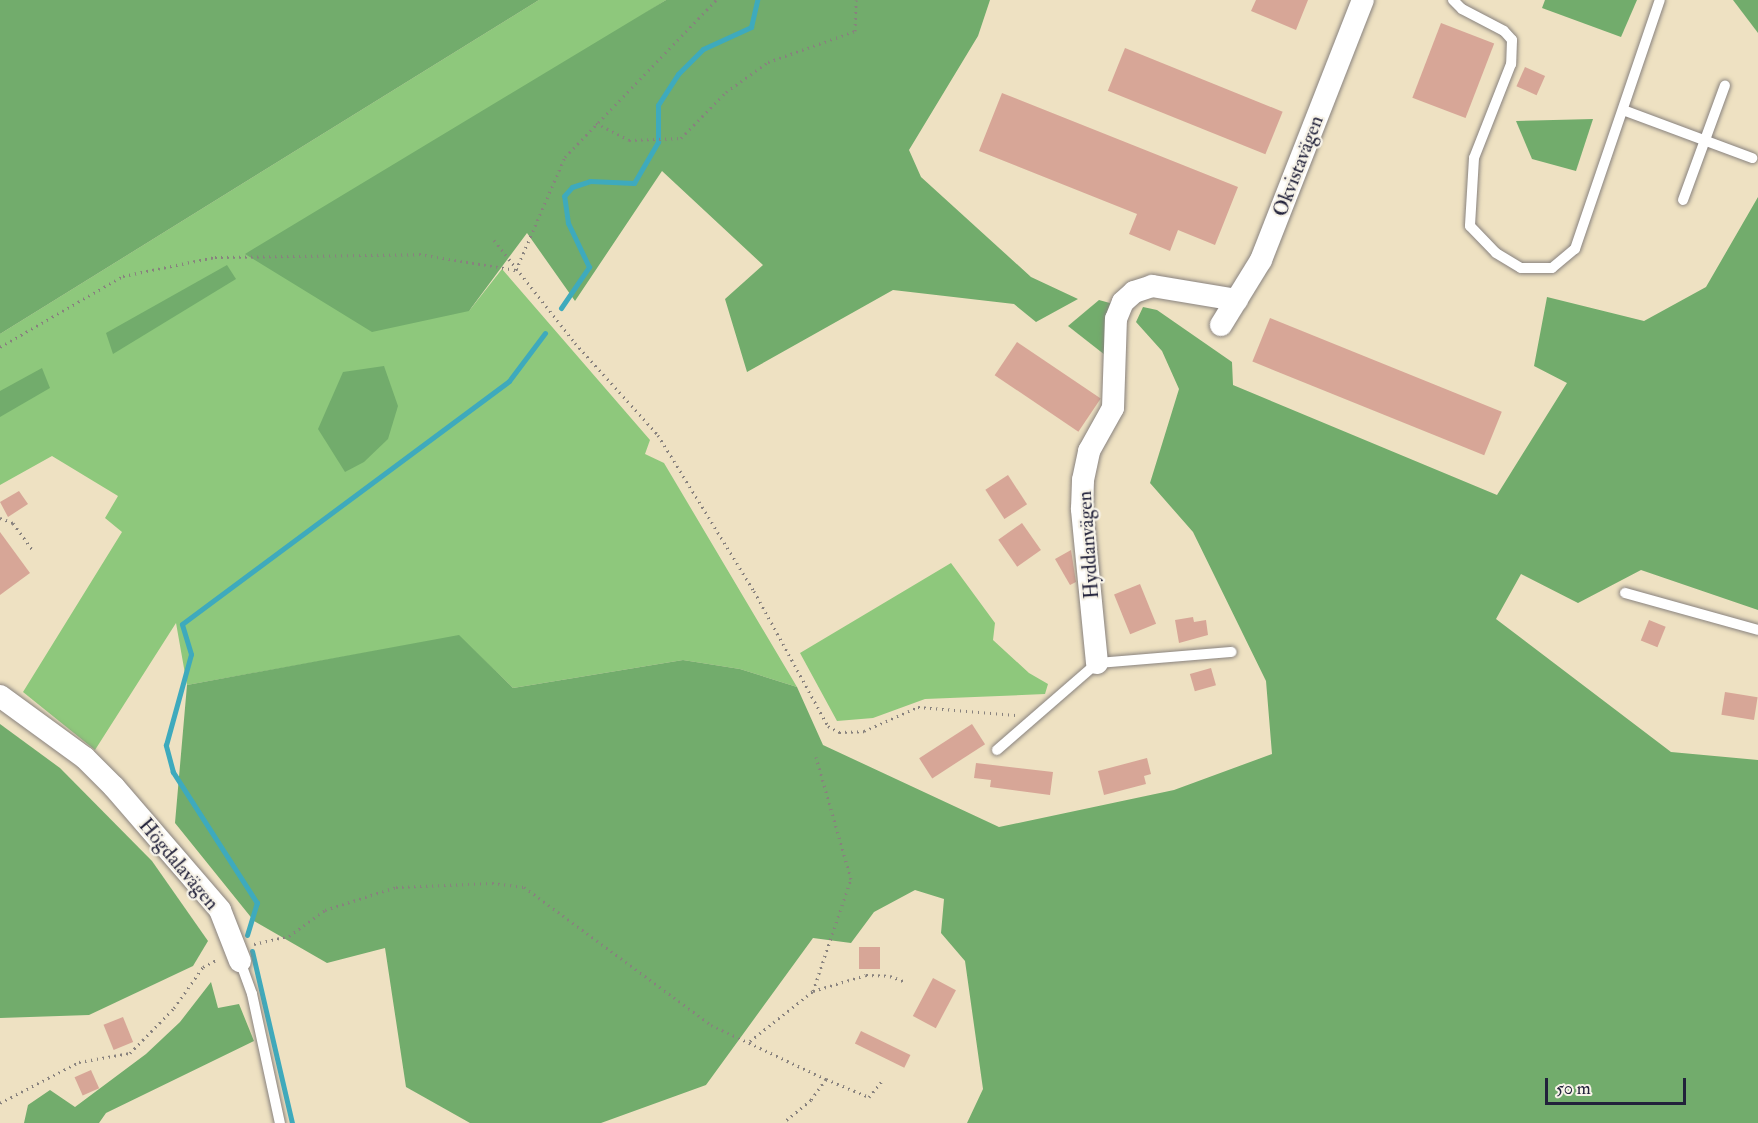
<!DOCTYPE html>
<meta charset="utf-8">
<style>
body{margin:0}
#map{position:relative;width:1758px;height:1123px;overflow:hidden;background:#eee1c2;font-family:"IM FELL Double Pica",serif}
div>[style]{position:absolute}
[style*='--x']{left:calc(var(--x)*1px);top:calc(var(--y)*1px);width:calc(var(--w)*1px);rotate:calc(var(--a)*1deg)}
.green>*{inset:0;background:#8ec87c}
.forest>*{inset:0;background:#72ac6c}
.stream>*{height:5px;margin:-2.5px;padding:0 2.5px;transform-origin:2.5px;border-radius:2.5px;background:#3eaabd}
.building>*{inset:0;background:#d7a697;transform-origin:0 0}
.path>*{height:3px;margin-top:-1.5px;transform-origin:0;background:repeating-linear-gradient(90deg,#88827e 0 1.5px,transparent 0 6px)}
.roads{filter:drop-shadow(0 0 2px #88827e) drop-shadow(0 0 2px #88827e)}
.service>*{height:10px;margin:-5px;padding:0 5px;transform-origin:5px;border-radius:5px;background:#fff}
.minor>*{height:22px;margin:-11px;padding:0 11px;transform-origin:11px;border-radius:11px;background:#fff}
span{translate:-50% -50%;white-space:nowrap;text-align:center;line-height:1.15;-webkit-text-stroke:4.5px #f7f3e8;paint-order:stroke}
.street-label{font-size:20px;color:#22223b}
.scale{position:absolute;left:1545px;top:1078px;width:141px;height:27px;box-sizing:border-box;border:3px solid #22223b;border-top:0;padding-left:8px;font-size:18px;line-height:21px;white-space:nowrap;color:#22223b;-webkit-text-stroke:4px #f7f3e8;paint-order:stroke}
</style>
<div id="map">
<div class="green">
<i style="clip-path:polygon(539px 0,666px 0,602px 41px,469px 311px,502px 269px,650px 440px,645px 454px,664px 463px,797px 687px,740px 669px,683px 660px,513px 688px,459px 636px,187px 685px,176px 623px,95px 750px,23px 692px,122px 532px,105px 518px,118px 496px,52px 456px,0 485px,0 334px)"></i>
<i style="clip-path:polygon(951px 563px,995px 623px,993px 640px,1029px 673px,1048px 684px,1045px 694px,925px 699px,873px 718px,837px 721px,800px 653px)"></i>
</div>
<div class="forest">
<i style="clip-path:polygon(0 0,539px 0,0 334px)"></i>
<i style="clip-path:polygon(666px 0,990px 0,978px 36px,909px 150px,921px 177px,1031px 277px,1078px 299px,1036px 322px,1014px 304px,893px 290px,747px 372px,725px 299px,763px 265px,662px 171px,575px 301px,527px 233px,469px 311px,372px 332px,245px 254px)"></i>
<i style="clip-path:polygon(1545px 0,1637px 0,1621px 37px,1542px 8px)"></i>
<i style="clip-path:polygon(1733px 0,1758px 0,1758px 33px)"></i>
<i style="clip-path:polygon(1593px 119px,1576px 171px,1532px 159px,1516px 121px)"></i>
<i style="clip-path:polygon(1758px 197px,1758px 610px,1641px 570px,1578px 603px,1521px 574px,1496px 619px,1671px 752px,1758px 760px,1758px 1123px,967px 1123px,983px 1089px,965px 961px,941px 933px,944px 899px,915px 890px,874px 912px,851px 943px,813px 938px,706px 1085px,601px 1123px,470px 1123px,406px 1087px,385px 948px,327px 963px,254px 921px,175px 823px,187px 685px,459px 635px,513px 688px,683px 660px,740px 669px,797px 687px,823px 745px,999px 827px,1174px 790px,1272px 754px,1266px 681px,1193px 532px,1150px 483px,1179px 389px,1162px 351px,1136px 322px,1143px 307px,1157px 310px,1232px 362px,1233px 385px,1497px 495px,1567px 383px,1534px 366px,1547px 297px,1644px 321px,1706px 287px)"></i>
<i style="clip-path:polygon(227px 265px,236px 279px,113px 354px,106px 333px)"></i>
<i style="clip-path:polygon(1099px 300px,1117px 305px,1105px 355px,1068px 326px)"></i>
<i style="clip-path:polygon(384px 366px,398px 406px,388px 439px,364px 462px,345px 472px,318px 429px,343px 372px)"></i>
<i style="clip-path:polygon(42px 368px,50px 388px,0 417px,0 391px)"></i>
<i style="clip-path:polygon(0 724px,60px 768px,152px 861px,208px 941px,193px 966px,89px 1015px,0 1018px)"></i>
<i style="clip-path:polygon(211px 982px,218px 1008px,239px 1004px,254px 1041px,106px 1113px,99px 1123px,24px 1123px,28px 1105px,50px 1090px,75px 1107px,146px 1054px,180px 1022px)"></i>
</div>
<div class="stream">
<i style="--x:561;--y:308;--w:50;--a:-55.7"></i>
<i style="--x:589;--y:267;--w:49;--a:-115.5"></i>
<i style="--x:568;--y:223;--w:27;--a:-98"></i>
<i style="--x:564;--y:196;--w:12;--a:-48"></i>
<i style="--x:572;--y:187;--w:19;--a:-18"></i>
<i style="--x:590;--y:181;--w:44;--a:2.6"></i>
<i style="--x:634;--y:183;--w:48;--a:-59.7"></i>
<i style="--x:658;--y:142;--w:37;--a:-90"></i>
<i style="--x:658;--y:105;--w:37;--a:-57"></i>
<i style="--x:678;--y:74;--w:35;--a:-45"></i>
<i style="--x:703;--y:49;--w:53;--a:-24.6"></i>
<i style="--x:751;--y:27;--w:28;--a:-77"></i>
<i style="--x:247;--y:935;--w:34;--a:-73"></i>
<i style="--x:257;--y:903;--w:156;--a:-122.7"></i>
<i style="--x:173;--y:772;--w:28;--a:-105"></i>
<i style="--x:166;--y:745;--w:94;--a:-74.6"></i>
<i style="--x:191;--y:654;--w:31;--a:-107"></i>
<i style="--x:182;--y:624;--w:407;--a:-36.6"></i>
<i style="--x:509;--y:381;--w:60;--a:-53.1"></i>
<i style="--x:252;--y:951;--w:177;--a:76.9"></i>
</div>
<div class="building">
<i style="clip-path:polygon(1256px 0,1308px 0,1296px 30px,1251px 11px)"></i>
<i style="left:1441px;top:23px;width:57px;height:80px;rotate:21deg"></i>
<i style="left:1125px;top:48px;width:170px;height:46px;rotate:22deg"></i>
<i style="left:1525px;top:67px;width:22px;height:21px;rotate:24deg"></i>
<i style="clip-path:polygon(1002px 93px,1238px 187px,1215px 245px,1178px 230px,1170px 251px,1129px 234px,1137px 214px,979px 151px)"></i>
<i style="left:1270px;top:318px;width:250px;height:47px;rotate:22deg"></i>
<i style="left:1017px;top:342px;width:101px;height:40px;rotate:34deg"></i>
<i style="left:1008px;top:475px;width:35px;height:27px;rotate:57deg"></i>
<i style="clip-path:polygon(19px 491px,28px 504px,8px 517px,0 502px)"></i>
<i style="left:1022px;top:523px;width:33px;height:29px;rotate:55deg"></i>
<i style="clip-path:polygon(0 532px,30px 573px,0 595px)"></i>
<i style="clip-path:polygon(1071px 550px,1076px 582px,1070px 585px,1055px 559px)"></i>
<i style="left:1140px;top:584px;width:43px;height:28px;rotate:68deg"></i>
<i style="clip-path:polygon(1193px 617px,1194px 622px,1206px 620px,1208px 635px,1179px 643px,1175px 620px)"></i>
<i style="left:1649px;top:620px;width:18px;height:22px;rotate:22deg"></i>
<i style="left:1211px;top:668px;width:18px;height:22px;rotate:74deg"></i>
<i style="left:1725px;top:692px;width:33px;height:23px;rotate:9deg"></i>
<i style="left:972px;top:724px;width:24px;height:63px;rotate:57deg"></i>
<i style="clip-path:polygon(1147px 758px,1151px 774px,1144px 776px,1146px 784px,1104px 795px,1098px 771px)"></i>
<i style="clip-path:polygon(976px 763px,1053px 772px,1050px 795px,990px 787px,991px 780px,974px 778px)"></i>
<i style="left:880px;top:947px;width:22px;height:21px;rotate:90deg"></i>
<i style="left:933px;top:978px;width:26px;height:43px;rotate:28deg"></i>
<i style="left:123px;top:1017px;width:27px;height:21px;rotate:68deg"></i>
<i style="left:861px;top:1031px;width:55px;height:14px;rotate:26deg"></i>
<i style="left:91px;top:1070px;width:20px;height:18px;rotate:66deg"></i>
</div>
<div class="path">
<i style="--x:596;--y:123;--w:37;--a:27"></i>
<i style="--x:629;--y:140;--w:52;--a:-2.2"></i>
<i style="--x:681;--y:138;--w:64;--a:-45.6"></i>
<i style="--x:726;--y:92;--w:52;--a:-35.5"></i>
<i style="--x:768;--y:62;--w:92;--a:-19.6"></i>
<i style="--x:855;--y:31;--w:31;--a:-88"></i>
<i style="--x:494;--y:240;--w:131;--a:51.8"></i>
<i style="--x:575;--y:343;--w:124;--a:47.9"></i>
<i style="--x:658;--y:435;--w:183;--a:58.4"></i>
<i style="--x:754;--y:591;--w:154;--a:61.3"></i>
<i style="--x:828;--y:726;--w:13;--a:29"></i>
<i style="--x:839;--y:732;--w:25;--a:-2"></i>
<i style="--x:864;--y:731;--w:59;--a:-24"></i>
<i style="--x:918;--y:707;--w:98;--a:4.7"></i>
<i style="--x:0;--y:347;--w:142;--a:-30"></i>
<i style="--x:123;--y:276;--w:94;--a:-11.7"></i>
<i style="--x:215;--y:257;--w:204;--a:-0.8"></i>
<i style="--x:419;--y:254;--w:98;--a:9.4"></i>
<i style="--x:516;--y:270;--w:123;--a:-66.6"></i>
<i style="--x:565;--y:157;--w:218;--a:-46.1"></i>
<i style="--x:0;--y:518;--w:14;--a:21"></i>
<i style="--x:13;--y:523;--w:32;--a:54"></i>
<i style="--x:254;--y:944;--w:36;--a:-13"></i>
<i style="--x:289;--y:936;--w:44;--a:-35.8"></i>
<i style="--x:325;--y:910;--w:75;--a:-17.9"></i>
<i style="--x:396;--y:887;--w:96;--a:-2.4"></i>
<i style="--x:492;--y:883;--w:32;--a:7"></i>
<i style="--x:524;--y:887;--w:232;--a:36.4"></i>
<i style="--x:711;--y:1025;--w:127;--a:25.2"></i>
<i style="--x:826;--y:1079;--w:26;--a:126"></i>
<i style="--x:811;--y:1100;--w:36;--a:141"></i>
<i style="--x:813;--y:991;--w:55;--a:-16.8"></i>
<i style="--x:866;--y:975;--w:24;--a:2"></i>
<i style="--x:890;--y:976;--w:14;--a:21"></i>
<i style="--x:750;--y:1041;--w:80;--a:-38.4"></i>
<i style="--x:813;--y:991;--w:118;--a:-71.3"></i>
<i style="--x:851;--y:879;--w:127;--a:-106"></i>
<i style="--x:826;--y:1079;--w:47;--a:22.7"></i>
<i style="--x:869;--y:1097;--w:22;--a:-51"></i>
<i style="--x:0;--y:1103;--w:89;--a:-27.4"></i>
<i style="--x:79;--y:1062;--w:52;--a:-10"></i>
<i style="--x:130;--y:1053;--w:63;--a:-45.6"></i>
<i style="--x:174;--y:1008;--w:50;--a:-54.7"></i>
<i style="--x:203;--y:967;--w:17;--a:-28"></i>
</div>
<div class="roads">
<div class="service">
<i style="--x:1453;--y:0;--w:13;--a:45"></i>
<i style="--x:1462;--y:9;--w:47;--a:27.6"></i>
<i style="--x:1504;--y:31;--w:12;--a:48"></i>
<i style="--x:1512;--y:40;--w:24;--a:92"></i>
<i style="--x:1511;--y:64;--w:101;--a:111.5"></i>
<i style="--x:1474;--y:158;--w:68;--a:93.4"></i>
<i style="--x:1470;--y:226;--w:37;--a:46"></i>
<i style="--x:1496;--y:253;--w:29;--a:31"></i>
<i style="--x:1521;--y:268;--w:31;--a:0"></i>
<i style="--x:1552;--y:268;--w:30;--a:-40"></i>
<i style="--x:1575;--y:249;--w:263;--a:-71.2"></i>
<i style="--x:1623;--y:110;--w:138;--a:20.4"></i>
<i style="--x:1683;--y:200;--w:122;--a:-69.9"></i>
<i style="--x:1625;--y:593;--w:138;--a:15.5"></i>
<i style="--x:997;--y:750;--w:133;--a:-41"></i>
<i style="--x:1097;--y:663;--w:135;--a:-4.7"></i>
<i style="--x:240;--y:961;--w:35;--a:70"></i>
<i style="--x:252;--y:994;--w:132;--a:77.8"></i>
</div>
<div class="minor">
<i style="--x:1221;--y:325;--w:76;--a:-58.4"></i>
<i style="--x:1261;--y:260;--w:279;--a:-68.6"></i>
<i style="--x:1097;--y:663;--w:155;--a:-95.6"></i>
<i style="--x:1082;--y:509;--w:29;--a:-88"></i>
<i style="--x:1083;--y:480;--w:30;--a:-78"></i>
<i style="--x:1089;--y:451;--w:49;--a:-60.8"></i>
<i style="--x:1113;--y:408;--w:89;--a:-88.1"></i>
<i style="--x:1116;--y:319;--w:18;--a:-68"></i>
<i style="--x:1123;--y:302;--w:15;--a:-42"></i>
<i style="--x:1134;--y:292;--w:19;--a:-18"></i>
<i style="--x:1152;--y:286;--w:86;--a:9.4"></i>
<i style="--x:0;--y:696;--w:105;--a:36.1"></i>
<i style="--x:85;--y:758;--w:41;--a:45"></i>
<i style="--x:114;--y:787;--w:162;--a:49.2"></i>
<i style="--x:220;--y:910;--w:55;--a:68.6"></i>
</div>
</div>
<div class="street-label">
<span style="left:1298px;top:166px;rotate:-69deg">Okvistavägen</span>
<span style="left:1088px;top:545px;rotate:-94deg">Hyddanvägen</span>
<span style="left:179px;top:864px;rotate:50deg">Högdalavägen</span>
</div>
<div class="scale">50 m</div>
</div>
